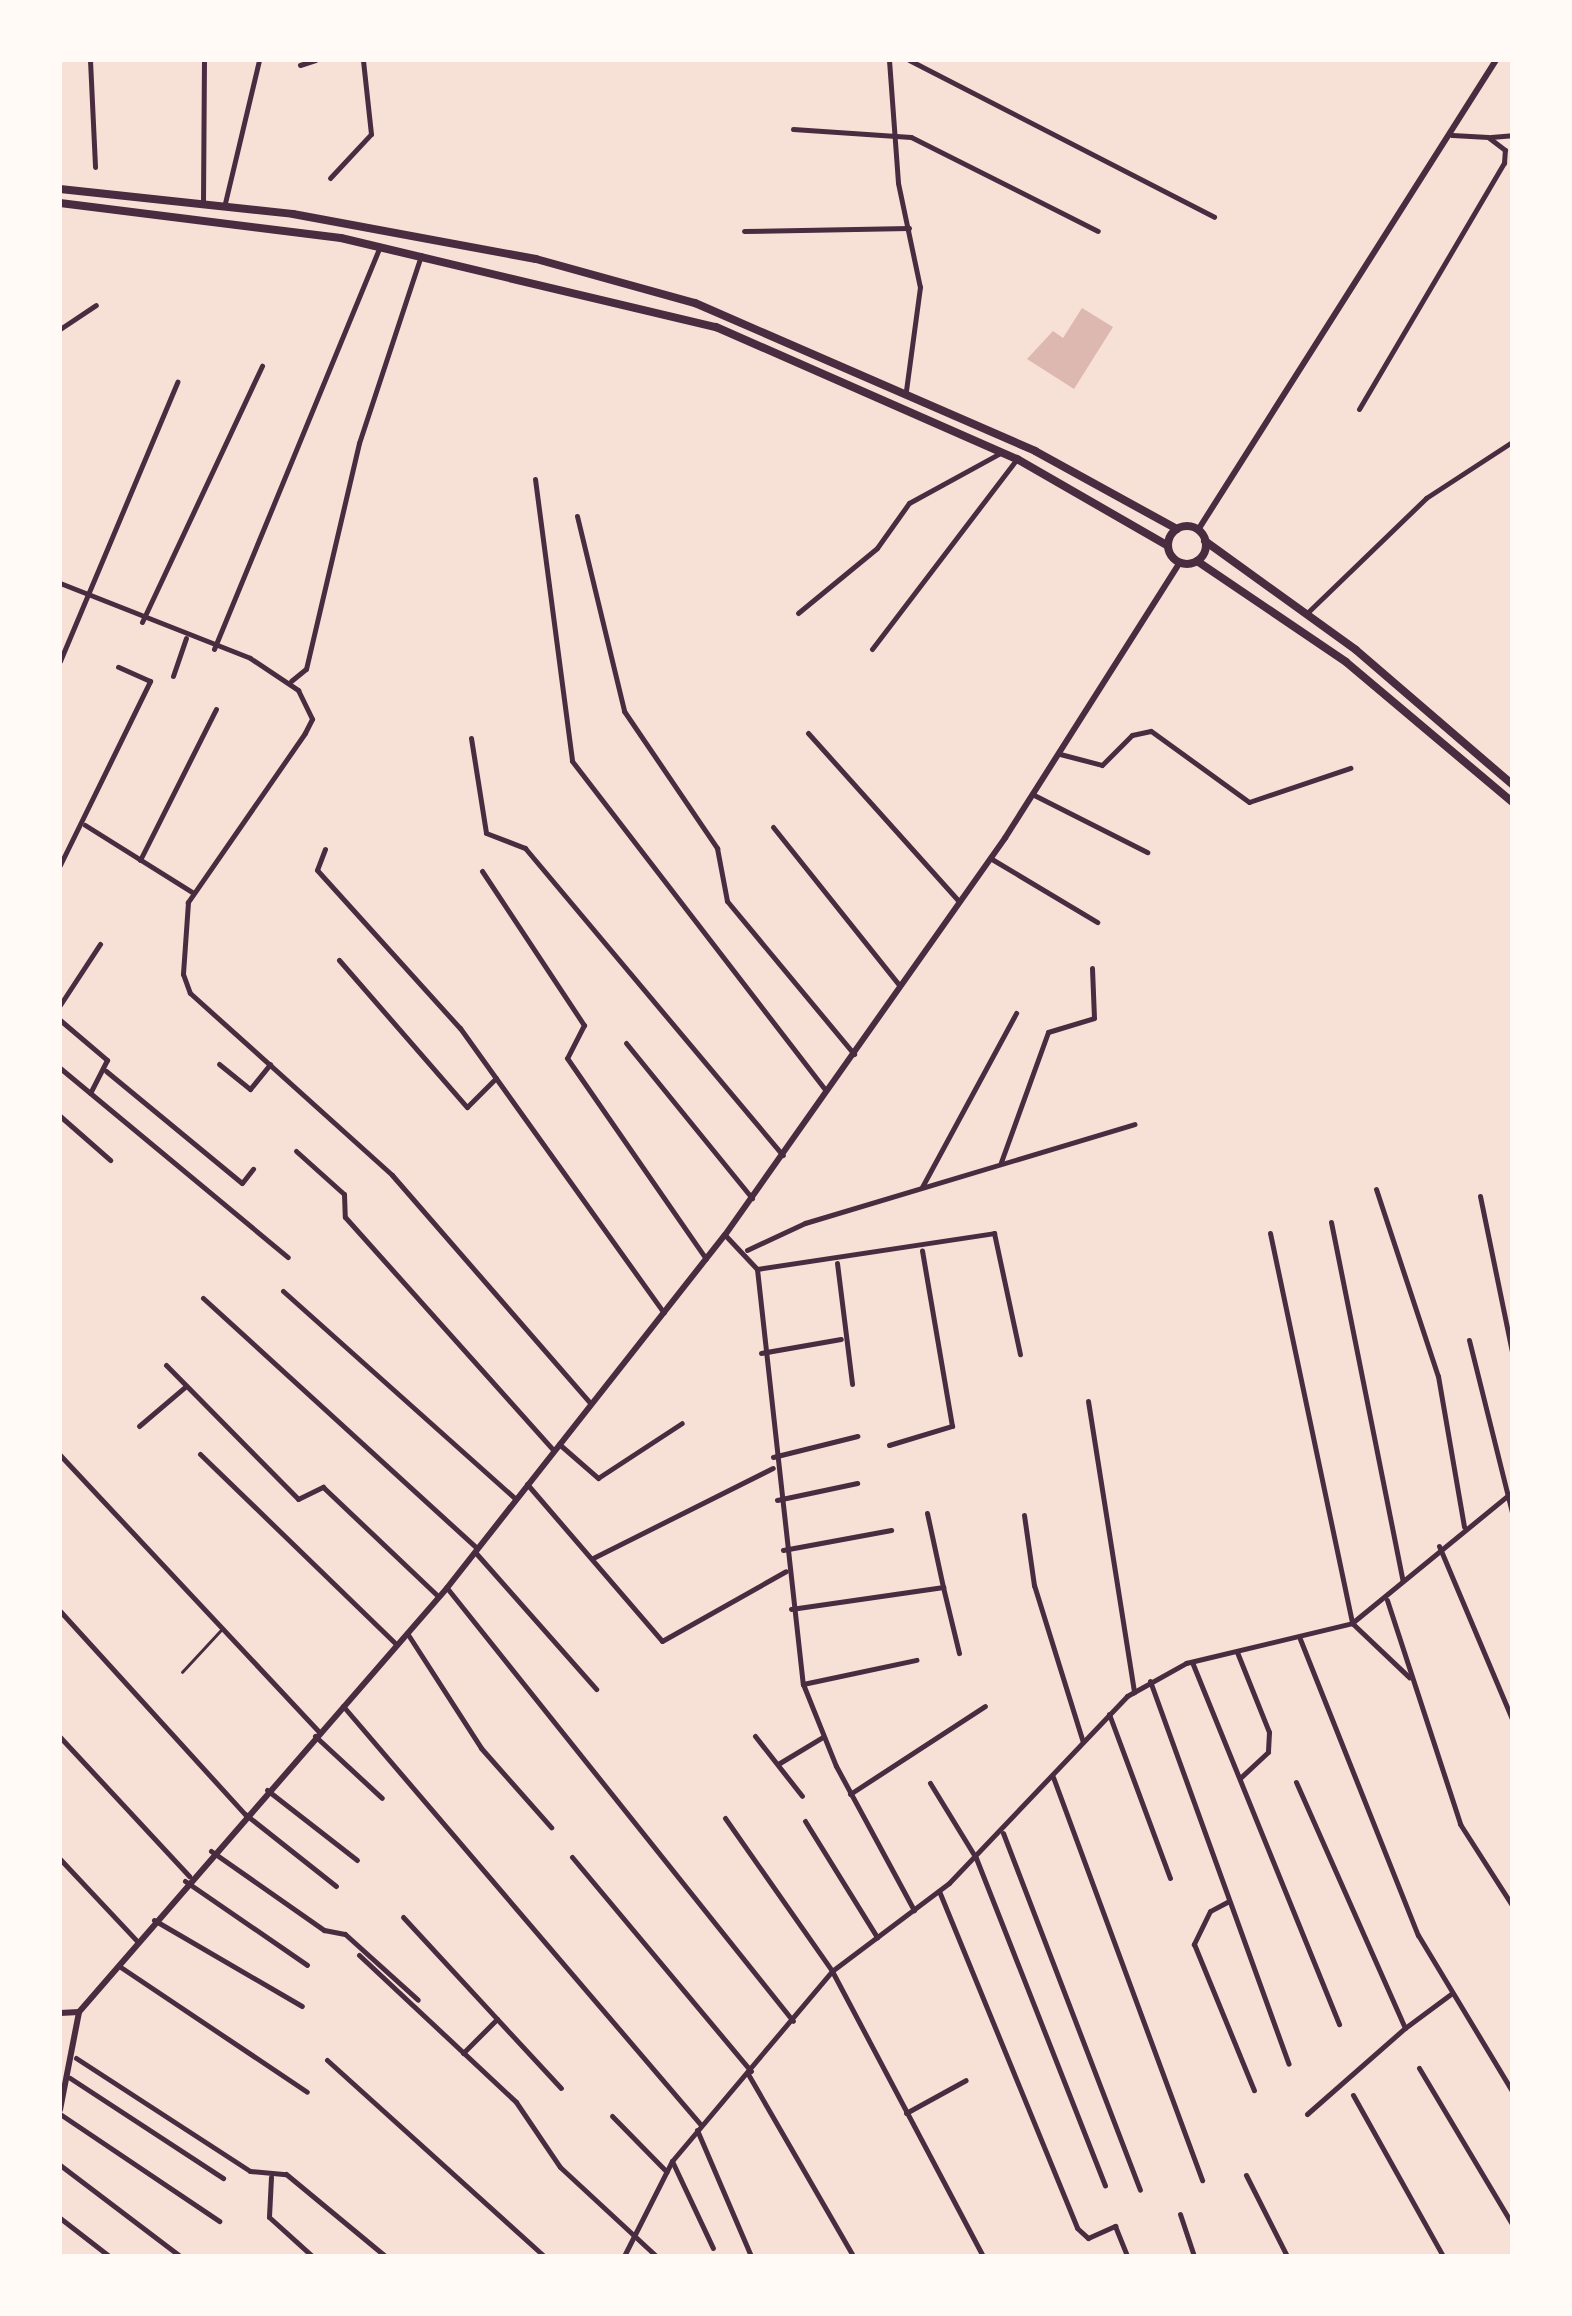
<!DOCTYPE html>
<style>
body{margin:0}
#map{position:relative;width:1572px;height:2316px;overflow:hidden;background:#f7e1d7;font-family:"PT Sans",sans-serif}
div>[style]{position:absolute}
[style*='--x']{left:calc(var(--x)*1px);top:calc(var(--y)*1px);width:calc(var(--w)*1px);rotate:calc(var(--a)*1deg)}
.water>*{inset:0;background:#dcb8b0}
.service>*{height:2.5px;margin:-1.25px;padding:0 1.25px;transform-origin:1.25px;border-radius:1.25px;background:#4a2c40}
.minor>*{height:5px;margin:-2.5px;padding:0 2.5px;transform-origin:2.5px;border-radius:2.5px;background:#4a2c40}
.tertiary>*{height:6px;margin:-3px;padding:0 3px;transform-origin:3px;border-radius:3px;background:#4a2c40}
.secondary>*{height:8px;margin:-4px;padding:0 4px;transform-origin:4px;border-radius:4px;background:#4a2c40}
.secondary>.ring{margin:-4px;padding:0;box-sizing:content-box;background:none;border:8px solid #4a2c40;border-radius:50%}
span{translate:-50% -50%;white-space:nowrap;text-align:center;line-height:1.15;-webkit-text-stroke:8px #fffaf5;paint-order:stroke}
.frame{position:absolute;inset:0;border:62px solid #fffaf5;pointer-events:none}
</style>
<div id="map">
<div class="water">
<i style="clip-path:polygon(1082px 308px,1113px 327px,1074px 389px,1027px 359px,1053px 331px,1063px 338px)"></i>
</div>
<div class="service">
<i style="--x:182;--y:1672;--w:57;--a:-47.1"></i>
</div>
<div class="minor">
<i style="--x:90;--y:60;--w:107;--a:87.3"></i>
<i style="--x:889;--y:60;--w:123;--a:85.8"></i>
<i style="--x:898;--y:183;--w:106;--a:78.1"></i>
<i style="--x:920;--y:287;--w:105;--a:97.7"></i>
<i style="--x:909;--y:60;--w:343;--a:27.2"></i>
<i style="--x:300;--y:65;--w:16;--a:-18"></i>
<i style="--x:793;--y:129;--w:118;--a:3.9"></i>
<i style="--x:911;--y:137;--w:209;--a:26.7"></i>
<i style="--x:1491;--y:137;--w:21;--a:-5"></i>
<i style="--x:330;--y:178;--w:60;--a:-47"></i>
<i style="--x:371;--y:134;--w:74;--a:-96.2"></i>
<i style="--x:203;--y:202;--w:142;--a:-89.6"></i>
<i style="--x:225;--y:203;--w:147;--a:-76.6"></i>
<i style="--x:744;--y:231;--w:165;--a:-1"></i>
<i style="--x:60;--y:329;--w:43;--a:-33.7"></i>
<i style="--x:1359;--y:409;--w:286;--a:-59.5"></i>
<i style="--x:1504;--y:163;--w:13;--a:-86"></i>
<i style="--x:1505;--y:150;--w:21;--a:-143"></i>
<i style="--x:1488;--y:137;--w:36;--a:-177"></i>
<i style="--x:535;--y:479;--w:284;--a:82.5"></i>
<i style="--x:572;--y:761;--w:416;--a:52.4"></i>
<i style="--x:577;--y:516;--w:201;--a:76.4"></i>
<i style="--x:624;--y:711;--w:166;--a:55.8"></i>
<i style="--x:717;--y:848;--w:54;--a:79.3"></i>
<i style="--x:727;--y:901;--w:199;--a:50.3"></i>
<i style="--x:60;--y:583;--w:204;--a:21.5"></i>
<i style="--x:250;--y:658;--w:58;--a:33.7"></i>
<i style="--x:298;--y:690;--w:32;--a:64"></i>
<i style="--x:312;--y:719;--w:16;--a:117"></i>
<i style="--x:305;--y:733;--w:206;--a:124.7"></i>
<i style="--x:188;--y:902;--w:72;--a:94"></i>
<i style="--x:183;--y:974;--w:20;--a:70"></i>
<i style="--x:190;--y:993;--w:272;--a:42"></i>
<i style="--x:392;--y:1175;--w:302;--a:49"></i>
<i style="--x:798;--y:613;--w:102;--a:-39.4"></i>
<i style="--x:877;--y:548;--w:55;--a:-54.6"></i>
<i style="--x:909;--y:503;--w:106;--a:-28.7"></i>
<i style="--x:1306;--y:614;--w:167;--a:-44"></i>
<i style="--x:1426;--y:498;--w:103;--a:-33.1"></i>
<i style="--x:142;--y:622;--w:283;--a:-64.9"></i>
<i style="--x:214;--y:649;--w:436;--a:-67.6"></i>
<i style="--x:872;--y:649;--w:238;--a:-52.7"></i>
<i style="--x:60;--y:661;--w:303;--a:-67.2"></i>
<i style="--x:173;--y:676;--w:40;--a:-71.1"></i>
<i style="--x:291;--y:681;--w:19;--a:-39"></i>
<i style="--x:306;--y:669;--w:232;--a:-76.8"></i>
<i style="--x:359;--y:443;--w:198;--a:-71.7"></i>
<i style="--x:808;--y:733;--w:226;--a:48.1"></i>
<i style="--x:471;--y:738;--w:96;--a:81"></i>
<i style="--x:486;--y:833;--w:42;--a:21"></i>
<i style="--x:525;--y:848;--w:401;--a:50"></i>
<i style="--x:1060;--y:754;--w:43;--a:14.7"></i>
<i style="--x:1102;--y:765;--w:42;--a:-45"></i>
<i style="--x:1132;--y:735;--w:19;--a:-12"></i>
<i style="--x:1151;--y:731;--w:121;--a:35.9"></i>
<i style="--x:1249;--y:802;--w:107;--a:-18.6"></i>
<i style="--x:1034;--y:795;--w:127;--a:26.8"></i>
<i style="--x:85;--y:825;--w:126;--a:32.1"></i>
<i style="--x:773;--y:827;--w:203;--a:51.4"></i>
<i style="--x:325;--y:849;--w:22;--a:111"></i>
<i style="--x:317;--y:870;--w:213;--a:47.9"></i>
<i style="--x:460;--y:1028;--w:350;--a:54.4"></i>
<i style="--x:990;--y:858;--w:125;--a:30.9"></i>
<i style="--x:140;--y:860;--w:169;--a:-63.3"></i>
<i style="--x:60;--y:865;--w:205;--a:-63.9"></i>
<i style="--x:150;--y:681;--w:35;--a:-156"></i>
<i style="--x:482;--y:871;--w:185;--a:56.5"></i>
<i style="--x:584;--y:1025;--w:37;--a:117"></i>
<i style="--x:567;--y:1058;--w:244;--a:55.3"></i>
<i style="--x:339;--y:960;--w:195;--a:49"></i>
<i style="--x:467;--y:1107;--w:41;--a:-45"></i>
<i style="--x:60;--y:1005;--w:73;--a:-56.7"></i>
<i style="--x:60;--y:1020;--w:62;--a:40.4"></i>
<i style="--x:107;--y:1060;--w:37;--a:117"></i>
<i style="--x:626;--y:1043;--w:200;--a:50.9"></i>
<i style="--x:219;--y:1064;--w:40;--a:39"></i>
<i style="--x:250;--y:1089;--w:32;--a:-51"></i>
<i style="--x:60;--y:1068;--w:296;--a:39.7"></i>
<i style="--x:106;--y:1071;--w:176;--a:39.5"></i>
<i style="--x:242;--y:1183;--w:18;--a:-52"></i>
<i style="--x:60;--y:1116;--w:67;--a:41.3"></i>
<i style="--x:296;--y:1151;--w:64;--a:41.9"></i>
<i style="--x:344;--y:1194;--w:23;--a:88"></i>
<i style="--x:345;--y:1217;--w:312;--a:48.2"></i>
<i style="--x:1001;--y:1162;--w:138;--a:-70.1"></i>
<i style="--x:1048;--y:1032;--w:48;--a:-16.9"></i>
<i style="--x:1094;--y:1018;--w:50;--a:-92.3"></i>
<i style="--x:922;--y:1187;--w:198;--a:-61.6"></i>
<i style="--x:1376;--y:1189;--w:197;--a:71.7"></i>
<i style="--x:1438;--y:1376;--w:153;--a:80.2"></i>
<i style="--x:1480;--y:1196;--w:159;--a:78.4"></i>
<i style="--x:1331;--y:1222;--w:366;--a:78.7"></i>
<i style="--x:1270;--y:1233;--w:399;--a:78.1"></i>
<i style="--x:1352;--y:1623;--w:79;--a:43.5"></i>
<i style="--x:725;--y:1235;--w:47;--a:46.7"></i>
<i style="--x:757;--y:1269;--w:418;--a:83.7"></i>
<i style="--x:803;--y:1684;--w:88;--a:68.1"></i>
<i style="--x:836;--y:1766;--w:164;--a:61.6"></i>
<i style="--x:747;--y:1250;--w:64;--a:-25"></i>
<i style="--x:805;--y:1223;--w:344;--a:-16.7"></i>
<i style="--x:837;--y:1263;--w:122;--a:82.9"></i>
<i style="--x:757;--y:1269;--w:240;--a:-8.6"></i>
<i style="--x:994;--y:1233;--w:124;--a:77.9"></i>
<i style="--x:283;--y:1291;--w:312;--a:41.8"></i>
<i style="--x:203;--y:1298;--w:371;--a:42.4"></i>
<i style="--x:1469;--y:1340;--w:177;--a:76"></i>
<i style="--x:761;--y:1353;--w:81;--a:-9.9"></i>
<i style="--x:166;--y:1365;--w:188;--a:45.4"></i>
<i style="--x:298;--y:1499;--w:28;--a:-26"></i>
<i style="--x:323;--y:1487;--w:158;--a:43.5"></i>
<i style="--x:1088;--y:1401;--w:295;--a:81"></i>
<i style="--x:139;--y:1426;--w:62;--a:-40.4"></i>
<i style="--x:559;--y:1444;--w:52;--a:41.1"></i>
<i style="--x:598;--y:1478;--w:100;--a:-33.2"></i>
<i style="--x:889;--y:1445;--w:66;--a:-16.8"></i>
<i style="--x:952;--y:1426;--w:178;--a:-99.7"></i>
<i style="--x:200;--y:1454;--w:274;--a:44.1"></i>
<i style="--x:60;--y:1455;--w:379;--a:46.9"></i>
<i style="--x:773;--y:1457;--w:87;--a:-14"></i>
<i style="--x:527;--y:1484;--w:207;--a:49.3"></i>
<i style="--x:662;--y:1641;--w:142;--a:-29.4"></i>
<i style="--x:777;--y:1500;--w:82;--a:-12"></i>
<i style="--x:927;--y:1513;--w:76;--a:77.8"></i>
<i style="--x:1024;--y:1515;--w:71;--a:81.9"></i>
<i style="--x:1034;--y:1585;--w:164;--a:72.7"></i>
<i style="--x:1439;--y:1546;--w:188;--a:67.1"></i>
<i style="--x:783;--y:1550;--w:110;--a:-10.5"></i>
<i style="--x:475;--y:1552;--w:183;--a:48.5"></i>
<i style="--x:593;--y:1558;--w:201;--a:-26.6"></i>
<i style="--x:447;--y:1588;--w:554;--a:51.37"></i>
<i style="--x:1387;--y:1600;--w:236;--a:71.9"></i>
<i style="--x:1460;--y:1824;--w:96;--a:57.3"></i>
<i style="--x:791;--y:1609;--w:154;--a:-8.2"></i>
<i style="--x:943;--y:1587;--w:68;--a:76.4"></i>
<i style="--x:60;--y:1611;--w:275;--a:47.7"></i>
<i style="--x:245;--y:1814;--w:116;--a:38.4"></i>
<i style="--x:407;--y:1633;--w:137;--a:57.2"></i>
<i style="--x:481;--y:1748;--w:106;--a:48.5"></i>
<i style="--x:1300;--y:1639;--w:319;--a:68.3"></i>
<i style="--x:1418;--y:1935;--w:182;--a:58.9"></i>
<i style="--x:1237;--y:1652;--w:86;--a:68.2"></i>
<i style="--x:1269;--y:1732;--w:20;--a:93"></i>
<i style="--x:1268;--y:1752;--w:38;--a:137"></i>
<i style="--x:1192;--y:1662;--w:391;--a:67.9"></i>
<i style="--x:1150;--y:1681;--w:407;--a:70.1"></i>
<i style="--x:803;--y:1684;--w:116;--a:-12"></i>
<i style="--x:343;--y:1706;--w:551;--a:49.49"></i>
<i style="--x:1109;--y:1714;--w:175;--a:69.6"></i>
<i style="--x:315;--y:1736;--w:91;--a:42.8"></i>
<i style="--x:755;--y:1736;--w:76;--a:51.9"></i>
<i style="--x:60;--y:1737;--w:190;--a:47.1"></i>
<i style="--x:778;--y:1764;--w:52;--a:-31"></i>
<i style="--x:1053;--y:1777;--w:430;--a:69.7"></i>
<i style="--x:1296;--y:1782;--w:269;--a:66.1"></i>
<i style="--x:1405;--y:2028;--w:57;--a:-36.5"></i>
<i style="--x:930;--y:1783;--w:88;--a:58.5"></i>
<i style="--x:976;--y:1858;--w:352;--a:68.5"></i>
<i style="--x:267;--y:1790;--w:114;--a:37.9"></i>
<i style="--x:850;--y:1794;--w:161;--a:-33.1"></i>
<i style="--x:725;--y:1818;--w:187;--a:55"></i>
<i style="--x:832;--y:1971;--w:323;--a:62.1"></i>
<i style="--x:805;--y:1821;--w:137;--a:58.2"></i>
<i style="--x:1003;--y:1833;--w:382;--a:69"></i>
<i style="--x:211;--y:1851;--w:138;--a:35"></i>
<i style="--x:324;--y:1930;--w:21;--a:11"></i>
<i style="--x:345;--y:1934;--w:98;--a:42.1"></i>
<i style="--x:572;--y:1857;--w:279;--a:50.1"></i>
<i style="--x:60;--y:1859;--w:112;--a:46.8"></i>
<i style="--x:185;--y:1881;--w:148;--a:34.5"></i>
<i style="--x:939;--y:1891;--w:364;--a:67.7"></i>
<i style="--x:1077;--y:2228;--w:15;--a:42"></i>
<i style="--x:1088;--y:2238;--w:30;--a:-24"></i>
<i style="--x:1115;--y:2226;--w:32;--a:68"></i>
<i style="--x:1229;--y:1901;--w:21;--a:152"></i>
<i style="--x:1210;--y:1911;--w:37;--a:116"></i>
<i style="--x:1194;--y:1944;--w:158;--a:67.7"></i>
<i style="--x:403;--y:1917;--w:139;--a:47.3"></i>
<i style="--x:154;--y:1920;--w:171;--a:30.2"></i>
<i style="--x:359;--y:1955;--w:215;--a:43.1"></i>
<i style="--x:516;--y:2102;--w:78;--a:55.9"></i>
<i style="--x:560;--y:2167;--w:131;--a:42.8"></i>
<i style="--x:119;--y:1966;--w:226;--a:33.8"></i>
<i style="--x:463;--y:2053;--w:48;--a:-45"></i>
<i style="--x:497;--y:2019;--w:94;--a:47.2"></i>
<i style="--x:76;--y:2058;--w:207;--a:33"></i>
<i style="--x:250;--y:2171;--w:36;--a:5"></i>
<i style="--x:286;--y:2174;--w:129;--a:39.6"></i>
<i style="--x:327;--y:2060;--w:292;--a:42.1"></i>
<i style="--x:1419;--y:2068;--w:182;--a:59.2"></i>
<i style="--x:748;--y:2074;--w:210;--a:60"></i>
<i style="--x:70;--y:2078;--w:183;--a:33.2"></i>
<i style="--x:1353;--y:2095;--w:184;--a:60.8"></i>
<i style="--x:906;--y:2113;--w:68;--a:-28.8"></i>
<i style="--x:60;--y:2114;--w:192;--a:33.9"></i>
<i style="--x:1307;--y:2114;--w:130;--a:-41.3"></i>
<i style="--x:612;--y:2116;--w:78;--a:45.5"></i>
<i style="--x:697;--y:2130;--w:137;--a:66.8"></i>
<i style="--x:672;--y:2161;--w:96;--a:64.8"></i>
<i style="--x:60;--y:2165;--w:151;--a:37.2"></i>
<i style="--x:1246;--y:2175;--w:91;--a:63.2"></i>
<i style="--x:271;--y:2177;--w:40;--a:92.9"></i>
<i style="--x:269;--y:2217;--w:58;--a:42.2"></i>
<i style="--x:1180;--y:2214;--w:44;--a:71.6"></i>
<i style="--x:60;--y:2218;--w:62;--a:37.8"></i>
<i style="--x:624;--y:2256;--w:106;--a:-63.2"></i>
<i style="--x:672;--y:2161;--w:248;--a:-49.9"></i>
<i style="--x:832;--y:1971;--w:146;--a:-36.9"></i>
<i style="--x:949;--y:1883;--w:258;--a:-46.4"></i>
<i style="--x:1127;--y:1696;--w:68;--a:-29.2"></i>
<i style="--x:1186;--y:1663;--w:171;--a:-13.5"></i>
<i style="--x:1352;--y:1623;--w:207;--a:-39.3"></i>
</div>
<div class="tertiary">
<i style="--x:1198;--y:530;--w:557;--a:-57.62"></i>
<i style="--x:79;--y:2012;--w:561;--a:-49.04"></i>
<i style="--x:447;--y:1588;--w:449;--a:-51.8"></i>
<i style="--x:725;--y:1235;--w:486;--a:-54.8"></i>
<i style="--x:1005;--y:838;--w:327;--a:-57.6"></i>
<i style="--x:60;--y:2013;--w:19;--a:-3"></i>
<i style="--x:60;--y:2110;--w:100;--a:-79"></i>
</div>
<div class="secondary">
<i style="--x:60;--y:189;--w:234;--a:6.1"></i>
<i style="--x:293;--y:214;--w:247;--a:10.5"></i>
<i style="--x:536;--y:259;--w:165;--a:15.5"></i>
<i style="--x:695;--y:303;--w:371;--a:23.5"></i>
<i style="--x:1035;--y:451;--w:162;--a:28.8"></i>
<i style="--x:60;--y:203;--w:283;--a:7.1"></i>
<i style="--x:341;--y:238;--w:385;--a:13.4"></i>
<i style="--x:716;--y:327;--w:329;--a:23.7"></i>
<i style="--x:1017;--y:459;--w:174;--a:29.9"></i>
<i class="ring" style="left:1168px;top:526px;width:30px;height:30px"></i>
<i style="--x:1205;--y:541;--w:186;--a:35.8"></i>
<i style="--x:1356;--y:650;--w:206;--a:40.7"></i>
<i style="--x:1197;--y:561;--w:180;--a:34.1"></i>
<i style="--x:1346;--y:662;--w:217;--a:40.1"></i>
</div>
<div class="frame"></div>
</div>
